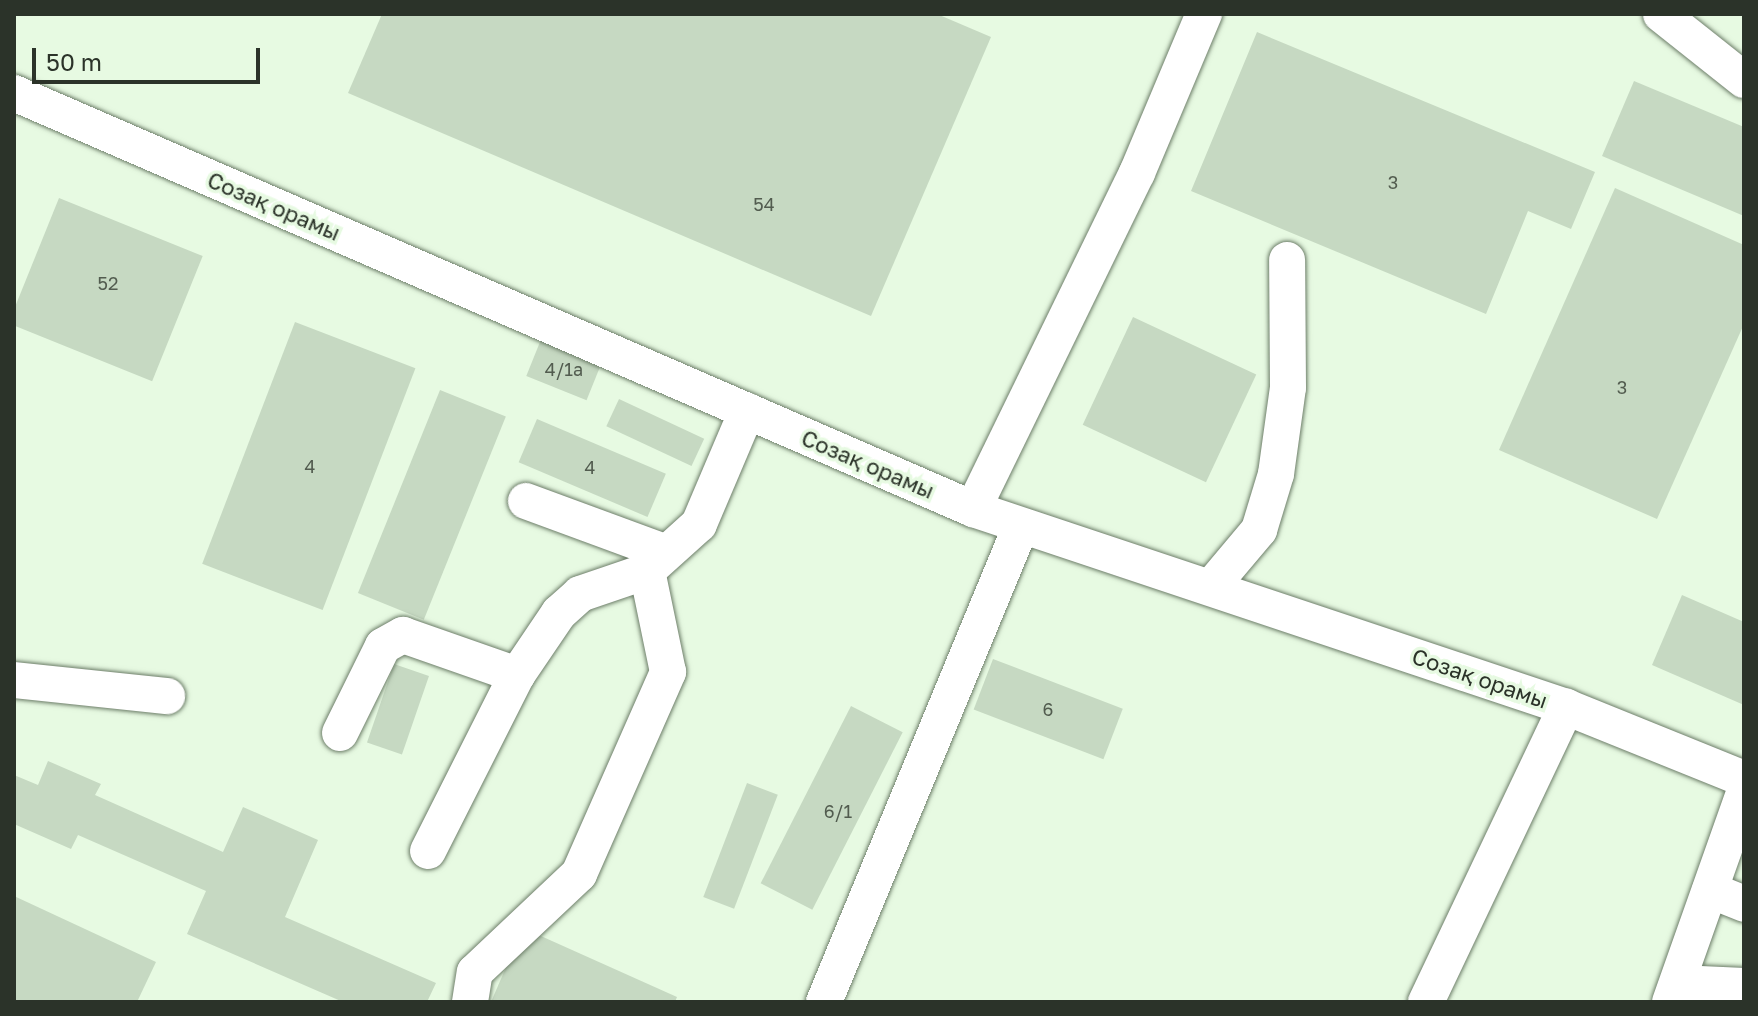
<!DOCTYPE html>
<meta charset="utf-8">
<style>
body{margin:0}
#map{position:relative;width:1758px;height:1016px;overflow:hidden;background:#e7fae2;font-family:"Golos Text",sans-serif}
div>[style]{position:absolute}
[style*='--x']{left:calc(var(--x)*1px);top:calc(var(--y)*1px);width:calc(var(--w)*1px);rotate:calc(var(--a)*1deg)}
.building>*{inset:0;background:#c6d9c2;transform-origin:0 0}
.roads{filter:drop-shadow(0 0 2px #6d7e69) drop-shadow(0 0 2px #6d7e69)}
.minor>*{height:36px;margin:-18px;padding:0 18px;transform-origin:18px;border-radius:18px;background:#fff}
span{translate:-50% -50%;white-space:nowrap;text-align:center;line-height:1.15;-webkit-text-stroke:7px #e7fae2;paint-order:stroke}
.number-label{font-size:18px;color:#525c4f}
.number-label span{-webkit-text-stroke-width:0}
.street-label{font-size:22px;color:#2b3329}
.frame{position:absolute;inset:0;border:16px solid #2b3329;pointer-events:none}
.scale{position:absolute;left:32px;top:48px;width:228px;height:36px;box-sizing:border-box;border:4px solid #2b3329;border-top:0;padding-left:10px;font-size:24px;line-height:28px;white-space:nowrap;color:#2b3329;-webkit-text-stroke:6px #e7fae2;paint-order:stroke}
</style>
<div id="map">
<div class="building">
<i style="clip-path:polygon(382px 14px,937px 14px,991px 37px,871px 316px,348px 93px)"></i>
<i style="clip-path:polygon(1257px 32px,1595px 172px,1571px 229px,1528px 211px,1486px 314px,1191px 191px)"></i>
<i style="clip-path:polygon(1634px 81px,1744px 127px,1744px 216px,1602px 156px)"></i>
<i style="clip-path:polygon(1615px 188px,1744px 245px,1744px 324px,1657px 519px,1499px 450px)"></i>
<i style="left:59px;top:198px;width:155px;height:135px;rotate:22deg"></i>
<i style="left:1133px;top:317px;width:136px;height:119px;rotate:25deg"></i>
<i style="left:295px;top:322px;width:129px;height:259px;rotate:21deg"></i>
<i style="left:542px;top:337px;width:65px;height:42px;rotate:22deg"></i>
<i style="left:440px;top:390px;width:71px;height:219px;rotate:22deg"></i>
<i style="left:619px;top:399px;width:94px;height:30px;rotate:25deg"></i>
<i style="left:537px;top:419px;width:140px;height:47px;rotate:23deg"></i>
<i style="clip-path:polygon(1682px 595px,1744px 622px,1744px 705px,1652px 665px)"></i>
<i style="left:993px;top:659px;width:139px;height:54px;rotate:21deg"></i>
<i style="left:394px;top:664px;width:37px;height:83px;rotate:19deg"></i>
<i style="left:851px;top:706px;width:58px;height:199px;rotate:27deg"></i>
<i style="clip-path:polygon(48px 761px,101px 784px,95px 795px,223px 852px,243px 807px,318px 840px,285px 917px,436px 983px,427px 1002px,343px 1002px,187px 934px,206px 891px,78px 835px,71px 849px,14px 824px,14px 775px,38px 785px)"></i>
<i style="left:747px;top:783px;width:33px;height:122px;rotate:21deg"></i>
<i style="clip-path:polygon(14px 896px,156px 962px,137px 1002px,14px 1002px)"></i>
<i style="clip-path:polygon(523px 928px,677px 997px,675px 1002px,491px 1002px)"></i>
</div>
<div class="roads">
<div class="minor">
<i style="--x:1661;--y:14;--w:106;--a:38.5"></i>
<i style="--x:14;--y:93;--w:1045;--a:23.45"></i>
<i style="--x:973;--y:509;--w:625;--a:18.46"></i>
<i style="--x:1566;--y:707;--w:192;--a:22"></i>
<i style="--x:526;--y:501;--w:145;--a:20.2"></i>
<i style="--x:973;--y:509;--w:374;--a:-64"></i>
<i style="--x:1137;--y:173;--w:173;--a:-67.2"></i>
<i style="--x:1211;--y:587;--w:75;--a:-49.9"></i>
<i style="--x:1259;--y:530;--w:59;--a:-73.1"></i>
<i style="--x:1276;--y:474;--w:87;--a:-82.1"></i>
<i style="--x:1288;--y:388;--w:128;--a:-90.4"></i>
<i style="--x:14;--y:680;--w:154;--a:6"></i>
<i style="--x:340;--y:733;--w:97;--a:-63.7"></i>
<i style="--x:383;--y:646;--w:23;--a:-29"></i>
<i style="--x:403;--y:635;--w:121;--a:19.3"></i>
<i style="--x:428;--y:851;--w:197;--a:-63.2"></i>
<i style="--x:517;--y:675;--w:75;--a:-55.9"></i>
<i style="--x:559;--y:613;--w:28;--a:-42"></i>
<i style="--x:580;--y:594;--w:71;--a:-18.9"></i>
<i style="--x:1710;--y:890;--w:37;--a:22"></i>
<i style="--x:1678;--y:983;--w:66;--a:2.6"></i>
<i style="--x:470;--y:1002;--w:30;--a:-81"></i>
<i style="--x:475;--y:972;--w:143;--a:-43.3"></i>
<i style="--x:579;--y:874;--w:221;--a:-66.2"></i>
<i style="--x:668;--y:672;--w:103;--a:-101.7"></i>
<i style="--x:647;--y:571;--w:70;--a:-42.1"></i>
<i style="--x:699;--y:524;--w:123;--a:-67"></i>
<i style="--x:824;--y:1002;--w:515;--a:-67.52"></i>
<i style="--x:1426;--y:1002;--w:327;--a:-64.6"></i>
<i style="--x:1670;--y:1002;--w:222;--a:-70.5"></i>
</div>
</div>
<div class="number-label">
<span style="left:1393px;top:182px">3</span>
<span style="left:764px;top:204px">54</span>
<span style="left:108px;top:283px">52</span>
<span style="left:564px;top:369px">4/1а</span>
<span style="left:1622px;top:387px">3</span>
<span style="left:310px;top:466px">4</span>
<span style="left:590px;top:467px">4</span>
<span style="left:1048px;top:709px">6</span>
<span style="left:838px;top:811px">6/1</span>
</div>
<div class="street-label">
<span style="left:274px;top:206px;rotate:23deg">Созақ орамы</span>
<span style="left:868px;top:464px;rotate:23deg">Созақ орамы</span>
<span style="left:1480px;top:678px;rotate:19deg">Созақ орамы</span>
</div>
<div class="frame"></div>
<div class="scale">50 m</div>
</div>
